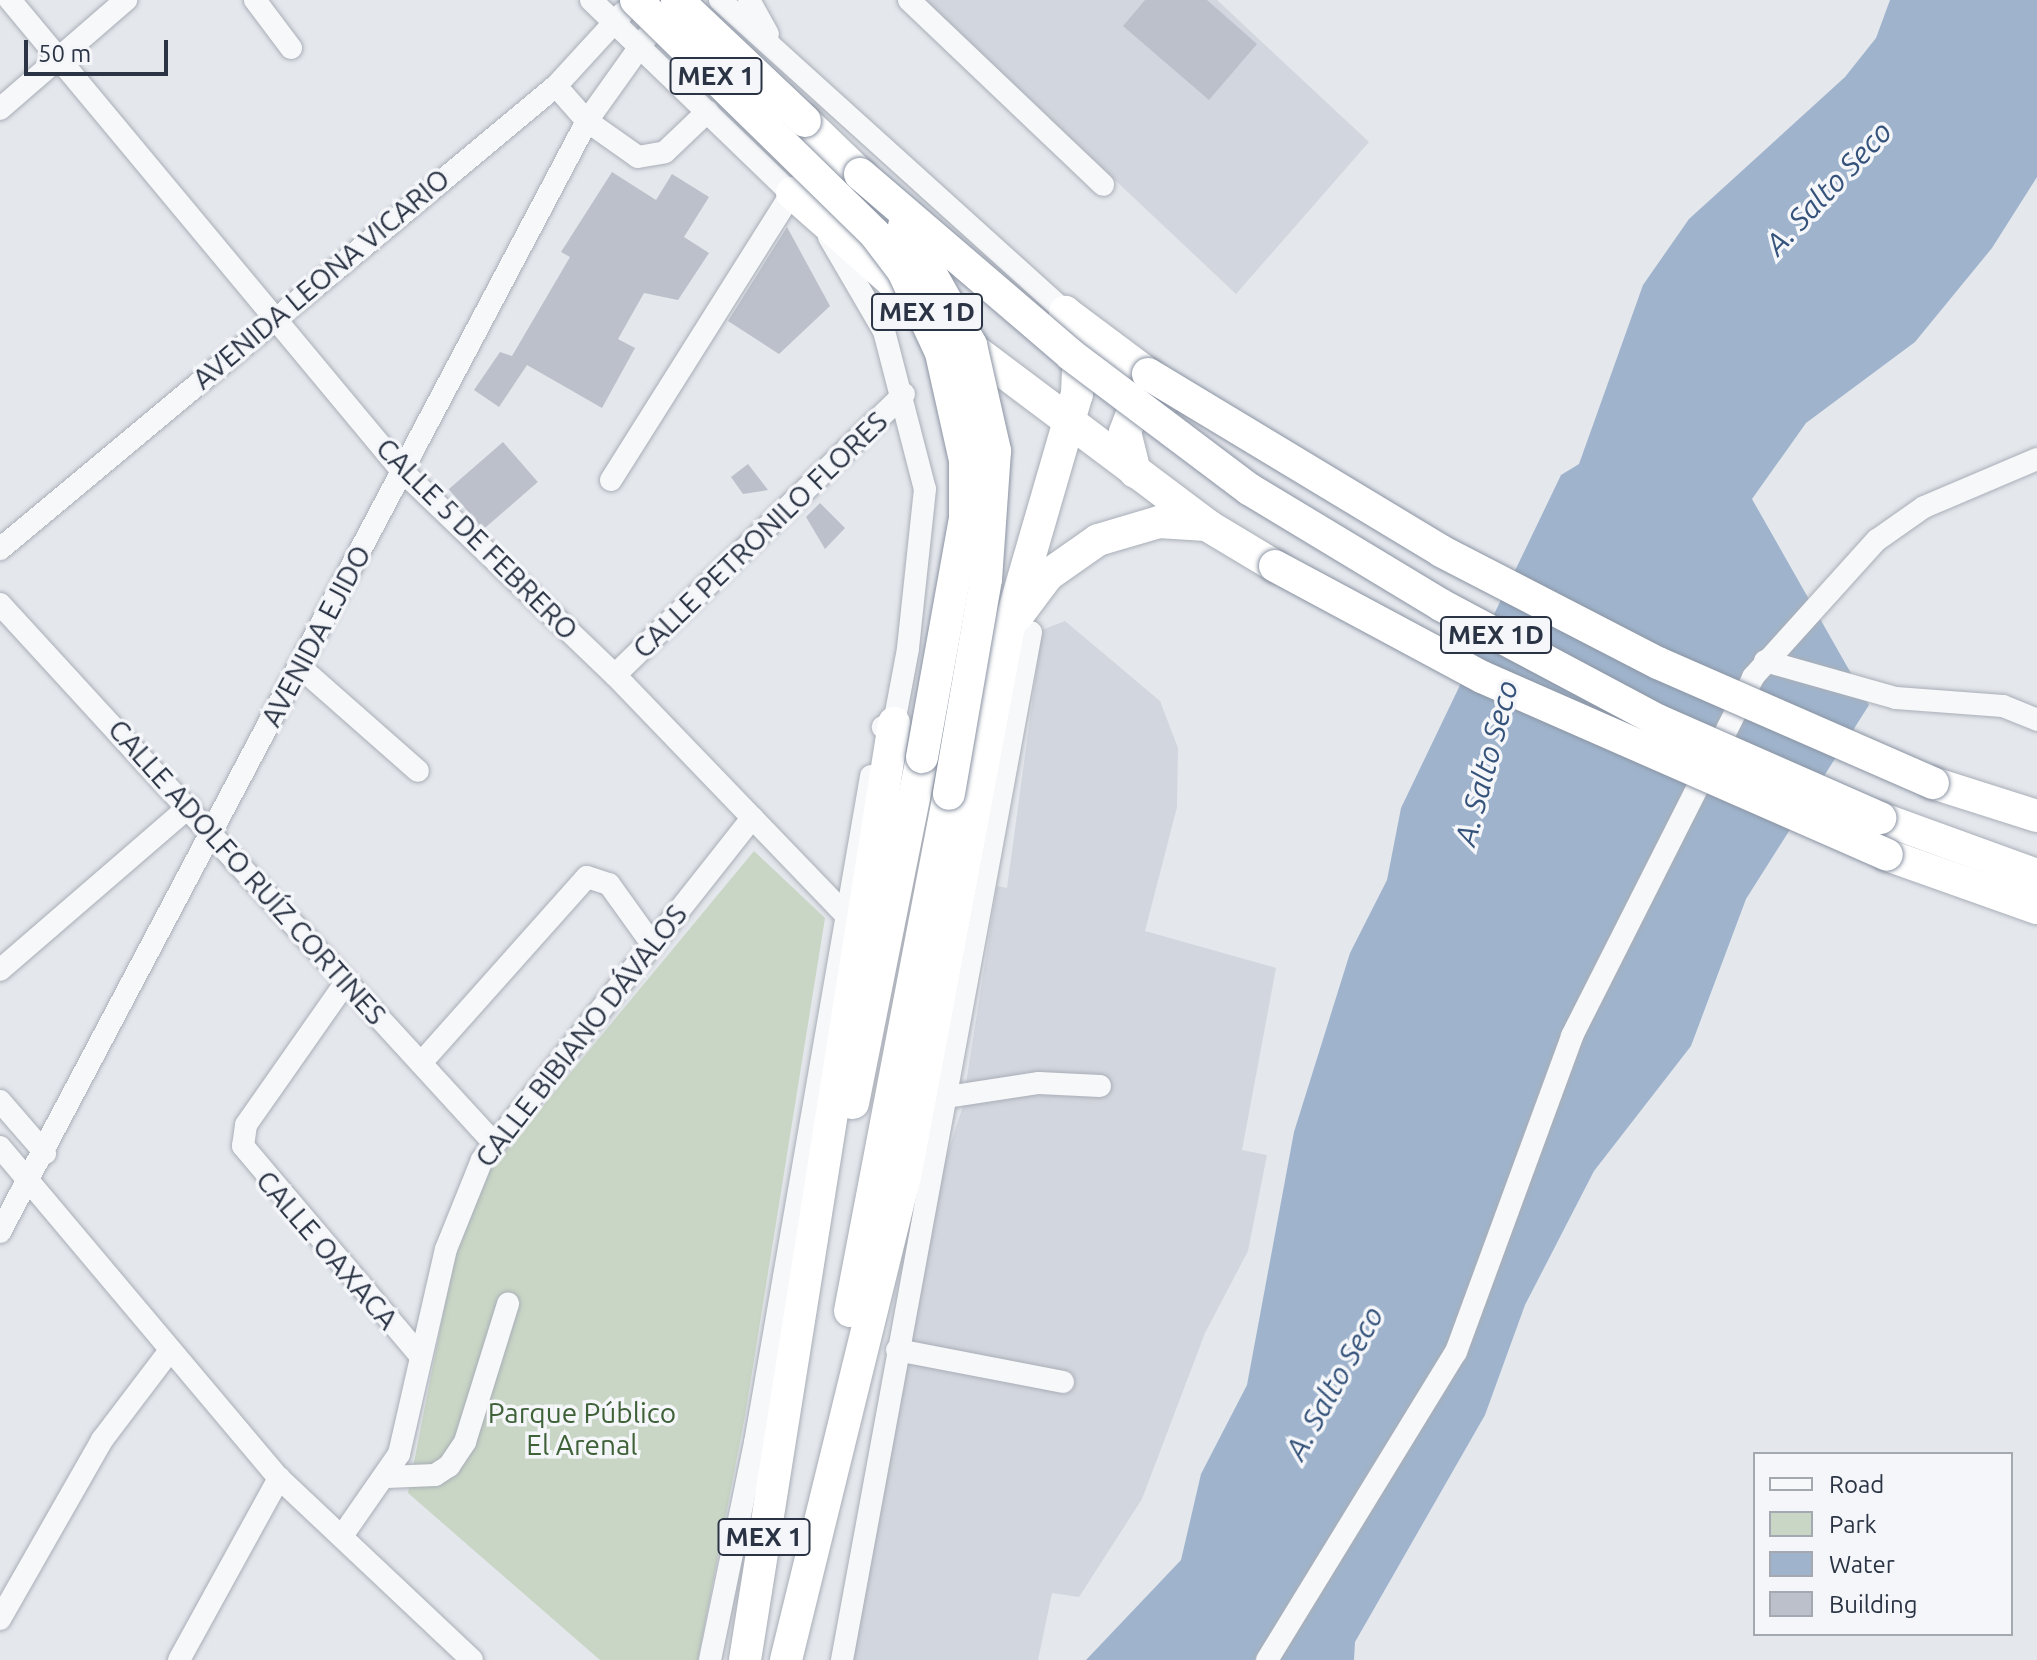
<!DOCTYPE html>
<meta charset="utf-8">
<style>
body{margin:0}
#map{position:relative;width:2037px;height:1660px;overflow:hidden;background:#e4e7ec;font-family:Ubuntu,sans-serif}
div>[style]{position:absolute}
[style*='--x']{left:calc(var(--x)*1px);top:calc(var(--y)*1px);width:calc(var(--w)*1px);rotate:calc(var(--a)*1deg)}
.built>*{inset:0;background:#d2d6de}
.green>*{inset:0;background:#c9d6c5}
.water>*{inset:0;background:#9fb4cc}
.building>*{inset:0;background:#bbc0ca;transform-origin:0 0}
.roads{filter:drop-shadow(0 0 2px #a9aeb7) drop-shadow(0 0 2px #a9aeb7)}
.minor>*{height:22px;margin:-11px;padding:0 11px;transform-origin:11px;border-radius:11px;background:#f7f8fa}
.highway>*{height:32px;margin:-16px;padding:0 16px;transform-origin:16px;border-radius:16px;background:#fff}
.bridges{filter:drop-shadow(0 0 2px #8b94a3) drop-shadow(0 0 2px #8b94a3)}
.highway-bridge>*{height:32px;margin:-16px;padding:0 16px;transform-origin:16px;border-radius:16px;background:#fff}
span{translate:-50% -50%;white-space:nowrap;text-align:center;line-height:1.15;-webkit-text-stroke:7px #f4f6f9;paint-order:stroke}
.shield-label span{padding:2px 6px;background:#f4f6f9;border:2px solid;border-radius:6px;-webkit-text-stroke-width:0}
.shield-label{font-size:26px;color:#2b3445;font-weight:700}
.street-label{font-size:28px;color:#2b3445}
.park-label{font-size:28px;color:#3f6138}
.water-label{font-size:30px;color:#34527a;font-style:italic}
.legend{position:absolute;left:1753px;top:1452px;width:260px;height:184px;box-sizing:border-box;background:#f4f6f9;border:2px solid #a4a8b1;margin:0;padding:10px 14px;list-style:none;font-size:24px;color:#2b3445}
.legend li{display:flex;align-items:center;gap:16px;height:40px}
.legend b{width:40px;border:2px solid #a4a8b1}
.scale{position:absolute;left:24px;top:40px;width:144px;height:36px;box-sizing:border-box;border:4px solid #2b3445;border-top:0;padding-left:10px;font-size:24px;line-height:28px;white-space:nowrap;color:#2b3445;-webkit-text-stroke:6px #f4f6f9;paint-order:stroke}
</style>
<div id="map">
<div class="built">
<i style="clip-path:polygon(924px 0,1217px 0,1369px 142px,1236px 294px)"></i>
<i style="clip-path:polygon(1065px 621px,1160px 701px,1178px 748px,1177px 807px,1145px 931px,1276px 968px,1242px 1150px,1267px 1155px,1248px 1251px,1205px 1333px,1142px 1499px,1079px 1597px,1052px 1593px,1038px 1660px,850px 1660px,935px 1192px,962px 1109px,997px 886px,1007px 888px,1042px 630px)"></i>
</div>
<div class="green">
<i style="clip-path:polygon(754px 851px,825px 918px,745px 1416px,698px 1660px,600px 1660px,408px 1493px,453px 1263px,490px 1170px)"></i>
</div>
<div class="water">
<i style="clip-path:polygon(1890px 0,2037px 0,2037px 177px,1992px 248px,1915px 342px,1806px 423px,1752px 499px,1869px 705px,1746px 899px,1691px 1046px,1594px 1171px,1525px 1305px,1485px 1415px,1355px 1642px,1354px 1660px,1086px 1660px,1181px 1560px,1201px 1474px,1247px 1385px,1294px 1132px,1350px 953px,1387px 880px,1401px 808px,1561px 475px,1579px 464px,1643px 285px,1689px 219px,1845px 77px,1876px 38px)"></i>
</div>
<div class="building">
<i style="clip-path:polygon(1145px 0,1207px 0,1257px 44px,1209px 100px,1123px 26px)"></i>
<i style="clip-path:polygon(612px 172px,656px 200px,672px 174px,709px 197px,684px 237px,709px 253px,678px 300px,644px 293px,618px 339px,635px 348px,602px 408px,527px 365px,499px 407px,474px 390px,500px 352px,512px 356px,570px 257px,561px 252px)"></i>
<i style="clip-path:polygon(787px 227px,830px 306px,779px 354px,728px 321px)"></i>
<i style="left:503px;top:442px;width:53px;height:72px;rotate:49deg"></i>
<i style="clip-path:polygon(748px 464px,768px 490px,743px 494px,731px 477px)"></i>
<i style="clip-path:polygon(820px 503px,845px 528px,825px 549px,806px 517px)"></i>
</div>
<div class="roads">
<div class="minor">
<i style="--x:10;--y:0;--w:613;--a:50.23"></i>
<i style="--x:402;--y:471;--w:295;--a:43.8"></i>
<i style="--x:615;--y:675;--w:327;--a:46.1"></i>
<i style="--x:255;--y:0;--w:60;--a:53.1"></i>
<i style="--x:591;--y:0;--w:293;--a:44"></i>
<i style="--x:720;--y:0;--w:465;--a:42.1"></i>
<i style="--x:749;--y:0;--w:39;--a:61"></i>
<i style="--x:909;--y:0;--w:268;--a:43.6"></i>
<i style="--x:556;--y:86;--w:47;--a:48.5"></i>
<i style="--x:587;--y:121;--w:62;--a:35.2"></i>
<i style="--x:638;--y:157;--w:27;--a:-10"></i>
<i style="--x:665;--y:152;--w:59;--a:-43.6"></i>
<i style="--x:0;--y:109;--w:167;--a:-40.9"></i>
<i style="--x:829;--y:237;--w:109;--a:59.7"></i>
<i style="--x:884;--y:331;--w:163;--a:75.5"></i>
<i style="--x:925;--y:489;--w:161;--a:96.1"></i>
<i style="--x:908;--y:649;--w:75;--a:100.7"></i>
<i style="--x:894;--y:723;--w:12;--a:160"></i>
<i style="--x:611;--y:480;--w:339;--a:-57.8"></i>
<i style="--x:0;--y:549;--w:724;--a:-39.79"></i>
<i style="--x:556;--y:86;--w:99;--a:-47.5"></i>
<i style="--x:0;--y:604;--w:730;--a:47.5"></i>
<i style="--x:1765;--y:661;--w:136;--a:15.8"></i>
<i style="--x:1896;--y:698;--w:107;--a:4.3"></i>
<i style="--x:2003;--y:706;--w:37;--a:22"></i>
<i style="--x:300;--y:667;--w:157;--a:41.4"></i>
<i style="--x:615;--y:675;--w:403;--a:-44.2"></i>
<i style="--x:0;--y:970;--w:250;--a:-40.8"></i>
<i style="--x:346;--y:982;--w:174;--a:125"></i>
<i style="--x:246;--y:1125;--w:21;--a:98"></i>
<i style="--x:243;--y:1146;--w:271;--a:49.8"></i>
<i style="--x:421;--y:1063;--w:249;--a:-48.3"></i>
<i style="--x:587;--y:877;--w:23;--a:18"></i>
<i style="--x:609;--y:884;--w:74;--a:54.4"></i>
<i style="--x:947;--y:1097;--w:93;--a:-8.7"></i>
<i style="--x:1039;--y:1083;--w:61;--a:2.8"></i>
<i style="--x:0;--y:1101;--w:69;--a:49.1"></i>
<i style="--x:0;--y:1147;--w:433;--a:49.9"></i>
<i style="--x:279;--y:1478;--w:265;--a:43.3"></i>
<i style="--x:0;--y:1232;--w:1257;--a:-62.15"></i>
<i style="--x:587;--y:121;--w:107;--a:-54.5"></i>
<i style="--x:897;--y:1350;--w:169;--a:10.9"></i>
<i style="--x:387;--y:1477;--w:48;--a:-2.4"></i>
<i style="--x:435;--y:1475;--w:17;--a:-33"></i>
<i style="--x:449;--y:1466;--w:29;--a:-56"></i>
<i style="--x:465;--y:1442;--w:145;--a:-72.7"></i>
<i style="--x:342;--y:1536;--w:100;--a:-55.2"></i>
<i style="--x:399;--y:1454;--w:210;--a:-77.1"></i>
<i style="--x:446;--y:1249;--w:96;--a:-68"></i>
<i style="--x:482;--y:1160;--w:436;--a:-51.7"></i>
<i style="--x:0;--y:1619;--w:206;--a:-60.3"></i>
<i style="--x:102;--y:1440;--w:109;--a:-52.8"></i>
<i style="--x:179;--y:1660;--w:208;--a:-61.2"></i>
<i style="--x:710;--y:1660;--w:222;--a:-78.3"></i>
<i style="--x:755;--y:1443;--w:677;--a:-80.13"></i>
<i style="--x:842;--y:1660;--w:1045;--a:-79.58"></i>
<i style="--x:1267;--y:1660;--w:361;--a:-58.5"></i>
<i style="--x:1456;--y:1352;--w:337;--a:-69.8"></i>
<i style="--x:1572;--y:1036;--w:402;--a:-63.2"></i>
<i style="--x:1753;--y:677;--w:185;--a:-47.9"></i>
<i style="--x:1877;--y:540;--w:57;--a:-35.1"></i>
<i style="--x:1924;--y:507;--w:123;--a:-23"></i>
</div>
<div class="highway">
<i style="--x:805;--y:121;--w:76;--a:43.9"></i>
<i style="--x:792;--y:193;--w:172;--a:41.5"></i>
<i style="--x:1065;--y:312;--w:104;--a:36.8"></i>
<i style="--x:957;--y:337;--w:316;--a:36.9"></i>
<i style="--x:1210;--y:527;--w:76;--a:31"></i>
<i style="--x:1135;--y:472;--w:41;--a:-104"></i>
<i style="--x:1125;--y:432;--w:17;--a:-69"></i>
<i style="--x:1131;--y:416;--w:39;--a:-27"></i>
<i style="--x:1018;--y:615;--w:50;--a:-53.1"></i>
<i style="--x:1048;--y:575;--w:61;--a:-35"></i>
<i style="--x:1098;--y:540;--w:64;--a:-16.4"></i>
<i style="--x:1159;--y:522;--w:47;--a:3.7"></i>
<i style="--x:1933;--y:783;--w:109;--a:17.6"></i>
<i style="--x:1880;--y:818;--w:167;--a:20"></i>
<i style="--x:1887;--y:855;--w:159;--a:19.5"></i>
<i style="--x:853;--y:1103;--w:353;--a:-78.7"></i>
<i style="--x:850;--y:1311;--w:526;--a:-79.16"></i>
<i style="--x:745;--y:1660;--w:949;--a:-80.96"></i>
<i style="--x:786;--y:1660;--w:497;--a:-76.2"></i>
<i style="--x:905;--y:1177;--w:556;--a:-79.32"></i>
<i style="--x:1008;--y:631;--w:247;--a:-73.8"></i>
<i style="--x:1077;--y:394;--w:48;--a:-87.6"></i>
<i style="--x:1079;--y:346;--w:37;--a:-112"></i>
</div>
</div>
<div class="bridges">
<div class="highway-bridge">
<i style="--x:636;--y:0;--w:334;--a:44.4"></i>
<i style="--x:875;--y:234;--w:46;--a:52.9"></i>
<i style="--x:903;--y:271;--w:90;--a:65.1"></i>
<i style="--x:941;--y:353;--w:110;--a:77.4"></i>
<i style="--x:965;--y:460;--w:58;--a:90"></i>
<i style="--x:965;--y:518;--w:243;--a:100.2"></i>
<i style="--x:677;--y:0;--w:176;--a:43.4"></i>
<i style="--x:860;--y:174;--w:278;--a:40.6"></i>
<i style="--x:1071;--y:355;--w:223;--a:37"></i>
<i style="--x:1249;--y:489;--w:224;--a:31.1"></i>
<i style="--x:1441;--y:605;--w:245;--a:28"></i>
<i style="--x:1657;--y:720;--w:244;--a:23.7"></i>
<i style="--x:904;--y:226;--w:137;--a:60.6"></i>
<i style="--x:971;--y:345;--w:109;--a:77.2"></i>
<i style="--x:995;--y:451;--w:128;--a:94"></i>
<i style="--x:986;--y:579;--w:218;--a:99.8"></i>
<i style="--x:1148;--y:374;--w:342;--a:31.1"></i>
<i style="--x:1441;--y:551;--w:244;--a:27.3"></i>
<i style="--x:1658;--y:663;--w:300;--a:23.6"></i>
<i style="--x:1275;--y:566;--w:235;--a:28.2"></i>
<i style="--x:1482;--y:677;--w:442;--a:23.7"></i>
</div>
</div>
<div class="shield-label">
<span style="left:716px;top:76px">MEX 1</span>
<span style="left:927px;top:312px">MEX 1D</span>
<span style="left:1496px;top:635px">MEX 1D</span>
<span style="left:764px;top:1537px">MEX 1</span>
</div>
<div class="street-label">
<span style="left:321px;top:279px;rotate:-40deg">AVENIDA LEONA VICARIO</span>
<span style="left:760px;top:535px;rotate:-44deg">CALLE PETRONILO FLORES</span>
<span style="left:477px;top:539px;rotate:45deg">CALLE 5 DE FEBRERO</span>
<span style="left:316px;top:636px;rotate:-62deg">AVENIDA EJIDO</span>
<span style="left:247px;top:872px;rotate:48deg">CALLE ADOLFO RUÍZ CORTINES</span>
<span style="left:581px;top:1036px;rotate:-52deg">CALLE BIBIANO DÁVALOS</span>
<span style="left:327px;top:1250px;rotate:49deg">CALLE OAXACA</span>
</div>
<div class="park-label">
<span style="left:582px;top:1429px">Parque Público<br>El Arenal</span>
</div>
<div class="water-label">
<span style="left:1828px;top:188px;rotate:-47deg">A. Salto Seco</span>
<span style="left:1486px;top:763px;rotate:-75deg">A. Salto Seco</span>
<span style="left:1334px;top:1383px;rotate:-61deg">A. Salto Seco</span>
</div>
<ul class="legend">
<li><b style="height:10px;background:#f7f8fa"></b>Road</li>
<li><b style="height:22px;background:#c9d6c5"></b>Park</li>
<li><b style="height:22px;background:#9fb4cc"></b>Water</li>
<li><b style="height:22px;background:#bbc0ca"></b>Building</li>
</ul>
<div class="scale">50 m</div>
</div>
